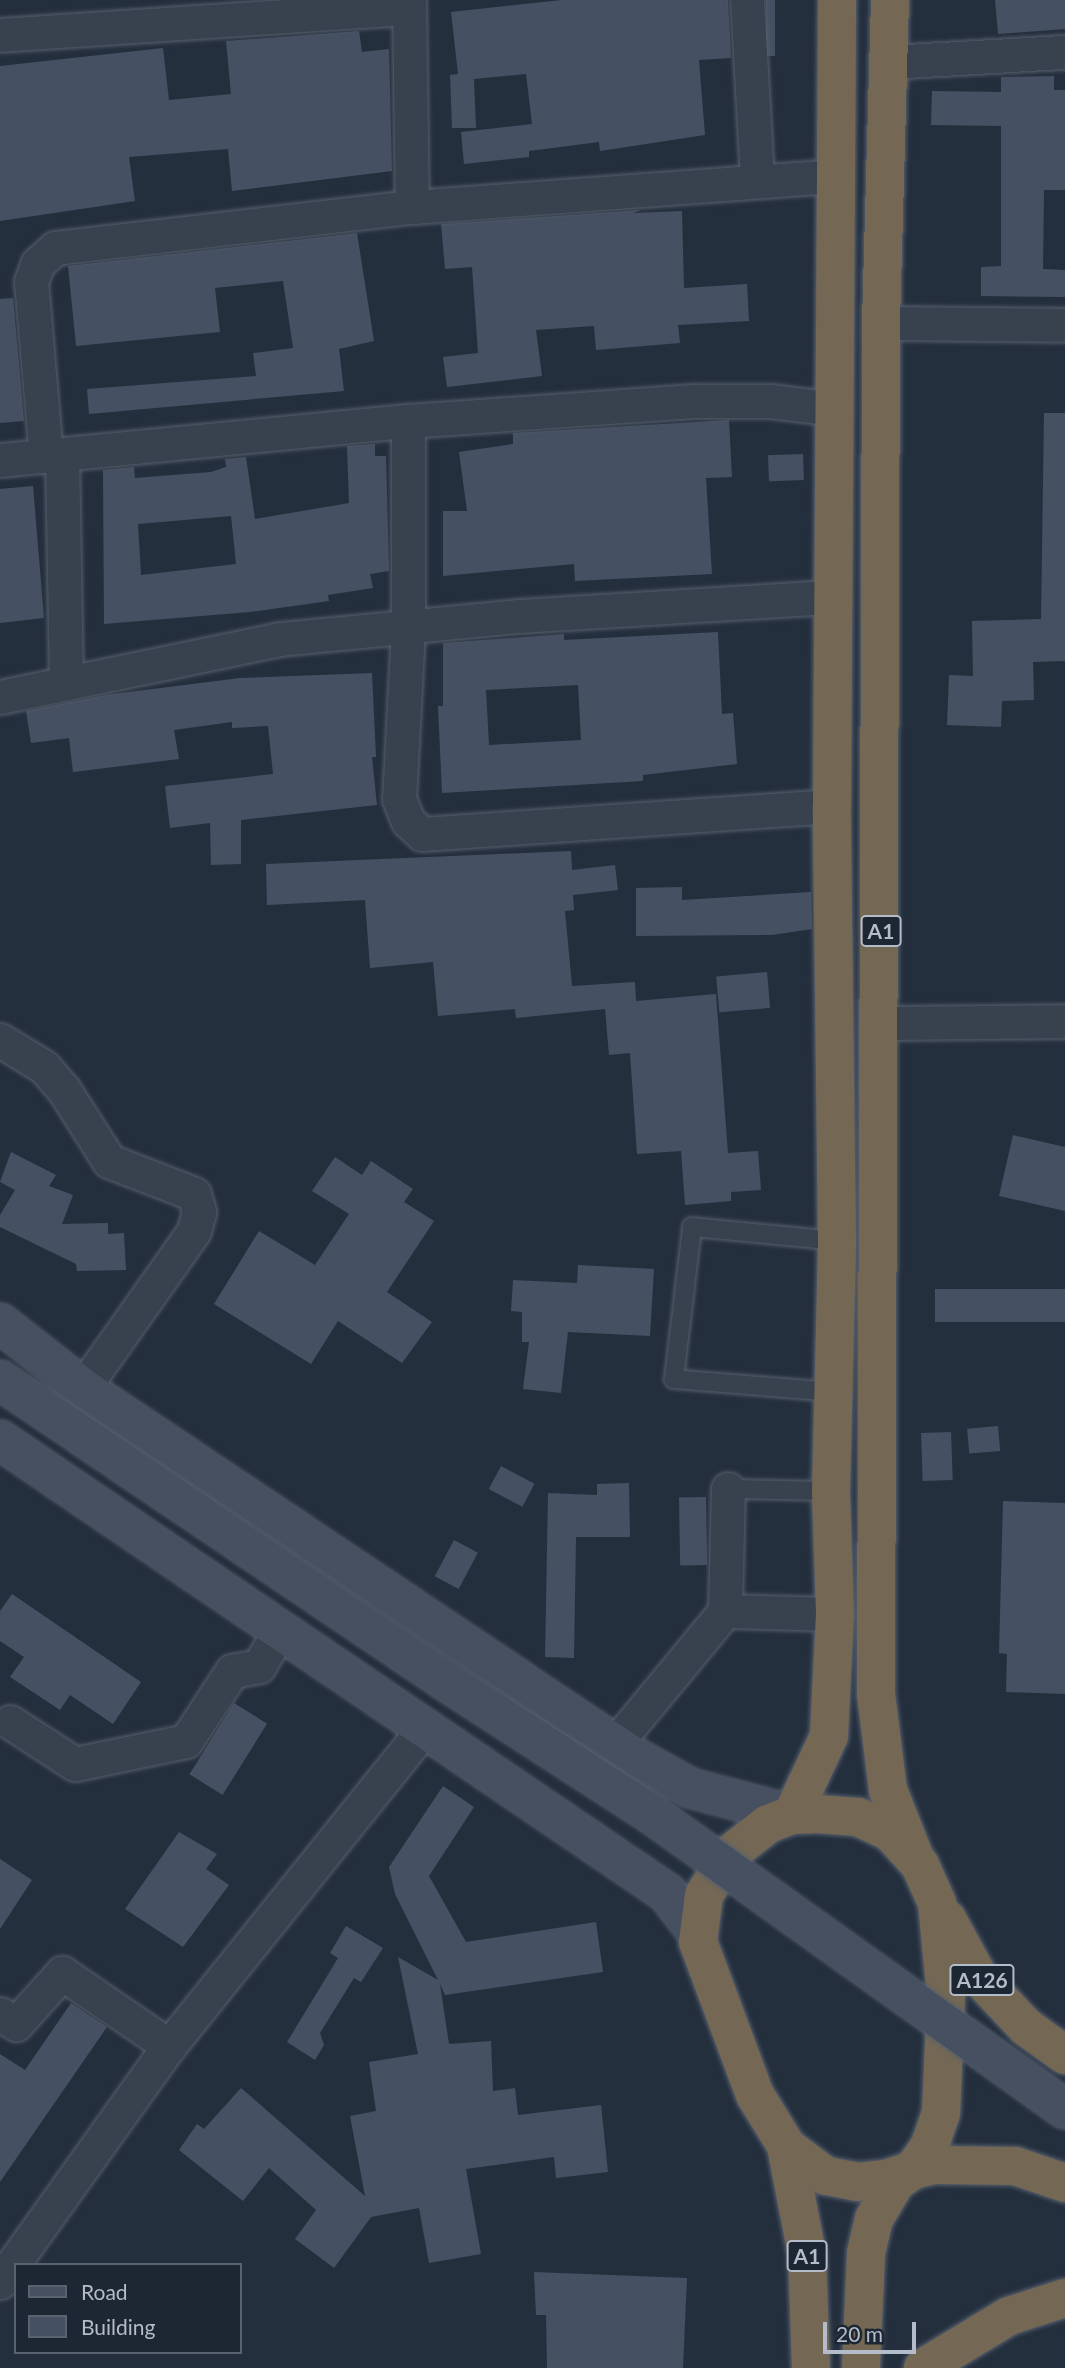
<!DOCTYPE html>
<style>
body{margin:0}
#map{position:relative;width:1065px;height:2368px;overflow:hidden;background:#242f3e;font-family:Lato,sans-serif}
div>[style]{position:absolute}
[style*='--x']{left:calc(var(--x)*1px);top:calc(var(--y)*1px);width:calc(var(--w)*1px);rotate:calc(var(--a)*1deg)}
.building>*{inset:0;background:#455162;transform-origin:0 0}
.roads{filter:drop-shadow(0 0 2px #565f6c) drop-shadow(0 0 2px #565f6c)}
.lane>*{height:18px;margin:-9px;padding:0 9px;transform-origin:9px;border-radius:9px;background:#38414e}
.street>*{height:33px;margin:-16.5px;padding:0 16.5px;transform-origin:16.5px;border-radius:16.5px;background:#38414e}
.secondary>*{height:38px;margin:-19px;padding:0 19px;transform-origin:19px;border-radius:19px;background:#465061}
.highway>*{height:38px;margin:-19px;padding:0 19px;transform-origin:19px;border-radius:19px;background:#746855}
.bridges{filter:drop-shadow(0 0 2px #565f6c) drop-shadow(0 0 2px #565f6c)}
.secondary-bridge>*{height:38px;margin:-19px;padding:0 19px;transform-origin:19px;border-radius:19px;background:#465061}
span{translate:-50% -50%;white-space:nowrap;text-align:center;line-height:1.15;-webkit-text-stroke:5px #1d2633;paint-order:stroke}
.shield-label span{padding:2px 5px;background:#1d2633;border:2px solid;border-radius:5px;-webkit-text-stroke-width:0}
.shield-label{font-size:21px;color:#b4bcc9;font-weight:700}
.legend{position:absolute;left:14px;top:2263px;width:228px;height:91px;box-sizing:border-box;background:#1d2633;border:2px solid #59626f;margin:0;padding:9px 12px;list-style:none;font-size:21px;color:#b4bcc9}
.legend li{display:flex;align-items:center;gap:14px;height:35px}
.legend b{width:35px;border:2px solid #59626f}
.scale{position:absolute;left:823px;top:2322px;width:93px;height:32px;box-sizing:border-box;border:4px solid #b4bcc9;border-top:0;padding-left:9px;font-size:21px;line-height:24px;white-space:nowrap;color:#b4bcc9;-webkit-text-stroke:5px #1d2633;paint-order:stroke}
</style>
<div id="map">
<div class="building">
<i style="clip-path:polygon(562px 0,728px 0,731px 58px,699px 60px,705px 135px,600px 151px,599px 142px,529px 151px,529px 157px,464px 164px,461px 132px,532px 124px,526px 74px,474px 79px,476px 128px,452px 128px,450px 75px,458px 74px,451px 12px)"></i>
<i style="left:766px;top:0;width:9px;height:56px"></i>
<i style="clip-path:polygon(995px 0,1065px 0,1065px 29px,998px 34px)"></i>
<i style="clip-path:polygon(359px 31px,362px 52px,389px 49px,392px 171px,232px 191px,228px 149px,129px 157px,135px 201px,0 221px,0 66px,163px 48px,169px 100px,231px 94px,226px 41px)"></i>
<i style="clip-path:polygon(1054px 76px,1054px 90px,1065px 90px,1065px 190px,1044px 190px,1043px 269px,1065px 270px,1065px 297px,981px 296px,981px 267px,1001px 266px,1001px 126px,931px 125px,932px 91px,1001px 92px,1001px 77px)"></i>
<i style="clip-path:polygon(641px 210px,633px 213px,682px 211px,684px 288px,747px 284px,749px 321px,678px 325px,680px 343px,596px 350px,594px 326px,536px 330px,542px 376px,447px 387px,443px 357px,478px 353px,472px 267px,445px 269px,441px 224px)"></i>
<i style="clip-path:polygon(357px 233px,374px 341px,339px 349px,344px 391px,89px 414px,87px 389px,256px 376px,253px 353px,293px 348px,283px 281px,215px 288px,220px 332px,76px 346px,68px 266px)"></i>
<i style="clip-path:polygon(13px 298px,24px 421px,0 423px,0 299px)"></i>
<i style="clip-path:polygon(1044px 413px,1065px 413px,1065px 661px,1033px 662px,1034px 700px,1002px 701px,1001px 727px,947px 725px,949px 675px,973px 676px,972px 621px,1041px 619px)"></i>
<i style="clip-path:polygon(729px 420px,732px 477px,706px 478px,712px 574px,575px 581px,574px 564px,443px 576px,443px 511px,467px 511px,459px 452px,513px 444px,513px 433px)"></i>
<i style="clip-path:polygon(evenodd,375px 444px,375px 456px,386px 456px,389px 571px,370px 574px,373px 588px,328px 595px,329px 601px,250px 612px,104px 624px,103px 470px,134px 467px,135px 478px,211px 472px,226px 467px,225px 459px,246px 457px,255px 519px,349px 503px,347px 446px,375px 444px,231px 516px,236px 564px,141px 575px,138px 524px,231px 516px)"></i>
<i style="left:803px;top:454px;width:26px;height:35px;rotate:88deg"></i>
<i style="clip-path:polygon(33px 486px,44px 618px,0 623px,0 489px)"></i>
<i style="clip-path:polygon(evenodd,718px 632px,722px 714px,733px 713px,737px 764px,643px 775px,643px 781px,442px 793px,438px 706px,443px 706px,443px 643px,564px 634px,564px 640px,718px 632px,578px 685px,581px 740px,489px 745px,486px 690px,578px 685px)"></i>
<i style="clip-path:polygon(372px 673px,376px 757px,372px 757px,377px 805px,241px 820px,241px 864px,211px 865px,210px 823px,170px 828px,165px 786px,273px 774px,268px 726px,232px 728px,232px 722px,174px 730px,179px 759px,73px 772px,69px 738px,31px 743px,26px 711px,105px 695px,240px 678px)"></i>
<i style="clip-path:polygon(571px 851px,572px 870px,615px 865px,618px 890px,573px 895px,574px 910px,565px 911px,572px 986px,635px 982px,636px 1001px,716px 994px,728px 1153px,758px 1151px,761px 1190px,731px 1192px,731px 1201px,685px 1205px,681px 1151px,637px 1154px,630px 1053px,609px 1055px,605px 1009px,516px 1018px,515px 1009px,438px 1016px,433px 962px,370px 968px,365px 900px,267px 905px,266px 864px)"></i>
<i style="clip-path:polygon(682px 887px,682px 900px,811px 892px,812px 929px,772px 935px,636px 936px,636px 888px)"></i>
<i style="left:767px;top:972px;width:36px;height:51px;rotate:85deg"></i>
<i style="clip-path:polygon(1013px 1135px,1065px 1147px,1065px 1211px,999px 1196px)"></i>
<i style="clip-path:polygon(11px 1152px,56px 1175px,49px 1186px,73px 1195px,62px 1224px,108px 1223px,108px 1234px,124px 1233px,126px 1270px,77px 1271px,76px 1264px,0 1227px,0 1215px,15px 1190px,0 1182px)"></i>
<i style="clip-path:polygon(335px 1157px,362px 1175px,371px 1161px,413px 1189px,404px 1202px,434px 1221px,387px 1292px,432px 1322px,402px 1363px,338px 1321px,311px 1364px,214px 1304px,259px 1231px,315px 1265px,349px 1214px,312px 1191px)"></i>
<i style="clip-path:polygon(578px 1265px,654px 1269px,650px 1336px,568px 1332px,561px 1393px,523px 1389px,529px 1342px,522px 1342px,522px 1312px,511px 1311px,513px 1280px,577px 1283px)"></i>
<i style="left:1065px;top:1289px;width:33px;height:130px;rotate:90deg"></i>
<i style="left:998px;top:1426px;width:25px;height:31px;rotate:85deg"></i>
<i style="left:951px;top:1432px;width:48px;height:30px;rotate:88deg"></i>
<i style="left:501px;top:1466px;width:38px;height:26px;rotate:28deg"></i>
<i style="clip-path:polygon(629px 1483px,630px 1537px,576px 1537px,574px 1658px,545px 1657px,548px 1493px,597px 1495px,597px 1484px)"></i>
<i style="left:706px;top:1497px;width:68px;height:27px;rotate:89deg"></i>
<i style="clip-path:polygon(1003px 1501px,1065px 1503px,1065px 1694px,1006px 1692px,1007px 1654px,999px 1653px)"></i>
<i style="left:454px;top:1540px;width:27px;height:41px;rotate:28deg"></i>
<i style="clip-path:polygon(12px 1594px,141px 1682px,113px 1724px,70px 1695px,60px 1710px,10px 1677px,24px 1657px,0 1641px,0 1611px)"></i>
<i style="left:234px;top:1703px;width:39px;height:84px;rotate:32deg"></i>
<i style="clip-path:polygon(443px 1786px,474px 1807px,429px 1876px,466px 1942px,596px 1922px,603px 1972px,445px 1995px,440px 1984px,449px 2044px,491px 2041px,493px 2091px,515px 2088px,518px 2115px,601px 2105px,608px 2172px,556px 2178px,554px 2157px,466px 2169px,481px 2254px,429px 2263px,419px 2208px,371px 2217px,334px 2268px,295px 2239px,316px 2210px,269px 2168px,243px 2201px,179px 2150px,197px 2124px,204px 2129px,241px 2088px,365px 2196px,350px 2116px,376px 2111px,369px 2062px,418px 2054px,398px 1957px,438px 1980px,395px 1894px,389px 1867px)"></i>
<i style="clip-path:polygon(179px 1832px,217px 1854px,206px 1869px,229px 1885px,183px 1947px,125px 1909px)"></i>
<i style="clip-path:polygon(0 1859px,32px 1880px,0 1929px)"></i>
<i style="clip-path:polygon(346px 1926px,383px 1948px,361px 1982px,354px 1978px,320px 2033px,324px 2045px,315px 2060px,287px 2042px,338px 1958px,330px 1953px)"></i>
<i style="clip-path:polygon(71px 2003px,107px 2027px,0 2182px,0 2054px,25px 2070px)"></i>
<i style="clip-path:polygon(534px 2272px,687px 2278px,683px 2368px,547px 2368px,546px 2315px,536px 2315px)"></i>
</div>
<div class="roads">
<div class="lane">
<i style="--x:834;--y:1392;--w:161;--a:-175.4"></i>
<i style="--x:674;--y:1379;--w:153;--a:-83.2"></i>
<i style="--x:692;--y:1227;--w:146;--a:5.5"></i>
<i style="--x:728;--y:1489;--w:103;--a:1.1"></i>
</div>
<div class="street">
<i style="--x:409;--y:0;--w:207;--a:89.2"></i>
<i style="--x:747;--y:0;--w:179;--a:86.8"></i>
<i style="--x:0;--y:35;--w:410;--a:-3.8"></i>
<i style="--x:889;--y:62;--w:176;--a:-3.3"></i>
<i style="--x:881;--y:323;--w:184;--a:0.6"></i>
<i style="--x:408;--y:421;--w:208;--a:90"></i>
<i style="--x:408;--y:629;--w:170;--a:93"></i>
<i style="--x:399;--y:799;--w:24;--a:68"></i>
<i style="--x:408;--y:821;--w:19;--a:43"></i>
<i style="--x:422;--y:834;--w:411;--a:-3.9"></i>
<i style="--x:62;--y:455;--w:229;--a:89"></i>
<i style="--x:46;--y:456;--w:175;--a:-94.9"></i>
<i style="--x:31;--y:282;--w:20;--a:-70"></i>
<i style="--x:38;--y:263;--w:23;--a:-41"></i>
<i style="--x:55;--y:248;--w:359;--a:-6.6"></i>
<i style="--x:412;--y:207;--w:425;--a:-4.2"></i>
<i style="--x:0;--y:460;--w:410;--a:-5.5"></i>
<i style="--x:408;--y:421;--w:290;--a:-4"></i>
<i style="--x:697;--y:401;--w:73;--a:0"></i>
<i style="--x:770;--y:401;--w:65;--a:7"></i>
<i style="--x:0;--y:697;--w:285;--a:-11.7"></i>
<i style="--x:279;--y:639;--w:241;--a:-5.5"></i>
<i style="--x:519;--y:616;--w:315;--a:-3.5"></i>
<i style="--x:881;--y:1023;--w:184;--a:-0.6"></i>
<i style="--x:0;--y:1040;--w:52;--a:31.5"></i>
<i style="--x:44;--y:1067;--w:30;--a:49"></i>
<i style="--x:64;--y:1090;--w:84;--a:57.6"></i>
<i style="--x:109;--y:1161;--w:91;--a:21.2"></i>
<i style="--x:194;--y:1194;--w:19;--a:74"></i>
<i style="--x:199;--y:1212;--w:20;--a:105"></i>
<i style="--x:194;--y:1231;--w:192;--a:125.3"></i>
<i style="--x:725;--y:1611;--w:110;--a:1.6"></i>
<i style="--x:10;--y:1722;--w:77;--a:32.9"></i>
<i style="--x:75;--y:1764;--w:113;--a:-11.7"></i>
<i style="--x:186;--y:1741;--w:84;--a:-56.7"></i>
<i style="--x:232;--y:1671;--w:27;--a:-10"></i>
<i style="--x:259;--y:1666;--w:42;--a:-59.7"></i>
<i style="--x:615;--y:1744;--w:173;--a:-50.4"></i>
<i style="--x:725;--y:1611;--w:122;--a:-88.6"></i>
<i style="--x:0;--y:2014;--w:19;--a:32"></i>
<i style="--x:16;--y:2024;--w:69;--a:-48"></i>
<i style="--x:62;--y:1973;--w:130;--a:34.3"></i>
<i style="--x:0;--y:2282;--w:290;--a:-54.4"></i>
<i style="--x:169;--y:2046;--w:407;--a:-51.2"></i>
</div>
<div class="secondary">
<i style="--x:0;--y:1323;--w:105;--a:38.1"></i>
<i style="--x:83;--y:1388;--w:660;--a:33.81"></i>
<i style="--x:631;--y:1755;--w:68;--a:29.2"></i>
<i style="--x:690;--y:1788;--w:106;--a:14.8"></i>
<i style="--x:0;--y:1440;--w:806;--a:34.18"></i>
<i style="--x:667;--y:1893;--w:49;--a:52.4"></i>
</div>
<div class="highway">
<i style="--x:890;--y:0;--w:323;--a:91.6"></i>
<i style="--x:881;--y:323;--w:1371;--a:90.21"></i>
<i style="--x:876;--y:1694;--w:97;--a:82.9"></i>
<i style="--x:888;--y:1790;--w:71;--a:68.5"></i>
<i style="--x:817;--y:1814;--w:41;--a:4.2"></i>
<i style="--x:858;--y:1817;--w:35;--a:25"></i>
<i style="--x:890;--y:1832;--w:45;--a:47.7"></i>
<i style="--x:920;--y:1865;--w:42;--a:65.9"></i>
<i style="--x:937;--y:1903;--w:93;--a:84.5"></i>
<i style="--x:946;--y:1996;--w:117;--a:92.4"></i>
<i style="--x:941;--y:2113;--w:36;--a:109"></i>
<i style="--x:929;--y:2147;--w:28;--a:125"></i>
<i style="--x:913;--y:2170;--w:29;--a:162"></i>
<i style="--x:885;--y:2179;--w:27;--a:174"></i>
<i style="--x:858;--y:2182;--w:33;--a:-169"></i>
<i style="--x:826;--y:2176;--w:49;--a:-143.4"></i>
<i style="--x:787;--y:2147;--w:61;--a:-121.6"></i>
<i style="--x:755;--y:2095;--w:163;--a:-110.4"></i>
<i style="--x:698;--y:1942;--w:47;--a:-82.7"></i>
<i style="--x:704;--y:1895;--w:49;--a:-57.6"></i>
<i style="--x:730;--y:1854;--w:48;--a:-38.3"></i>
<i style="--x:768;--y:1824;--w:26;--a:-21"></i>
<i style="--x:792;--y:1815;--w:25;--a:-2"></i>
<i style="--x:792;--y:1815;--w:87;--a:-64.9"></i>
<i style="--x:829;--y:1736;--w:122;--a:-87.2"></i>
<i style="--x:835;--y:1614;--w:123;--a:-91.9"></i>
<i style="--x:831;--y:1491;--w:250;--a:-88.6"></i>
<i style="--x:837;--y:1241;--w:435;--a:-90.7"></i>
<i style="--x:832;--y:806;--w:806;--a:-89.64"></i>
<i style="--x:947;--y:1919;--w:65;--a:61.5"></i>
<i style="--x:978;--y:1976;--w:70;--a:46.7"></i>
<i style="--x:1026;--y:2027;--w:48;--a:35.7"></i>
<i style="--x:786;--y:2146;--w:110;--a:79"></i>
<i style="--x:807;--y:2254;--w:114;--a:88"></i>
<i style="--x:861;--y:2368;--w:115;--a:-87.5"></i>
<i style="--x:866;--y:2253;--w:35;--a:-77"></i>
<i style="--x:874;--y:2219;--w:43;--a:-59.3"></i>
<i style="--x:896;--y:2182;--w:21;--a:-35"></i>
<i style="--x:913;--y:2170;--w:23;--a:-13"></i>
<i style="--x:935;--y:2165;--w:80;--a:0.7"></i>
<i style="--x:1015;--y:2166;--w:53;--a:18.8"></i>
<i style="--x:923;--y:2368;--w:100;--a:-31.2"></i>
<i style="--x:1009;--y:2316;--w:59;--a:-17.8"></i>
</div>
</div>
<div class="bridges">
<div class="secondary-bridge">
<i style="--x:0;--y:1380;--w:534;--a:34.02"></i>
<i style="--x:443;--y:1679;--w:250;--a:32.9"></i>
<i style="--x:653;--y:1815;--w:506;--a:35.51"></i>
</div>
</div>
<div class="shield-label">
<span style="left:881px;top:931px">A1</span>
<span style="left:982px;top:1980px">A126</span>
<span style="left:807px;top:2256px">A1</span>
</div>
<ul class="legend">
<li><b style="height:9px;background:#465061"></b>Road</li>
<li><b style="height:19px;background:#455162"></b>Building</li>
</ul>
<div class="scale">20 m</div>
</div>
